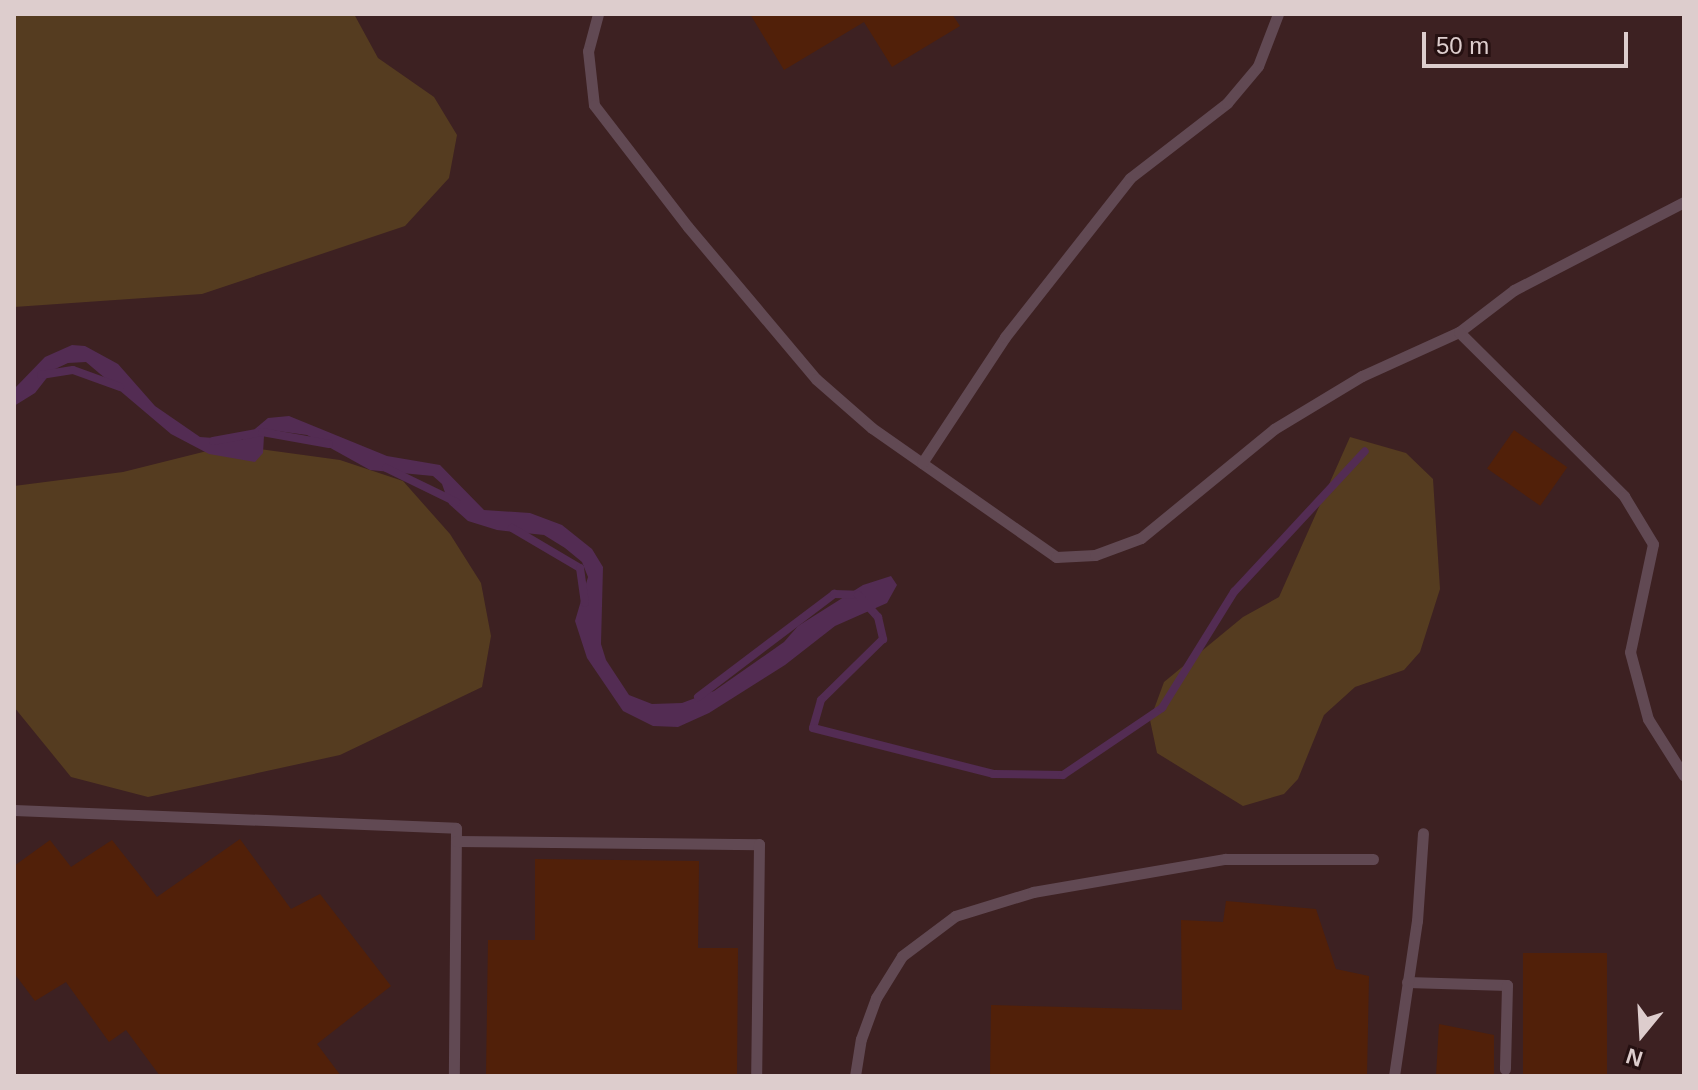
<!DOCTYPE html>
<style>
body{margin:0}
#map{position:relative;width:1698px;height:1090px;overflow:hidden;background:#2f191a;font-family:Arial,sans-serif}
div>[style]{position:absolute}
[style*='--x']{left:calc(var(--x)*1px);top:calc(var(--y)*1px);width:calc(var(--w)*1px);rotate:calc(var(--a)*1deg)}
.built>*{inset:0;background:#3d2122;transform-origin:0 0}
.green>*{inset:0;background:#553c20}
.water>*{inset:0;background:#532c53}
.stream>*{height:8px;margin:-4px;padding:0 4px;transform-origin:4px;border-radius:4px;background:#532c53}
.building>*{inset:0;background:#512009;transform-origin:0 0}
.lane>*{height:11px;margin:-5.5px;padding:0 5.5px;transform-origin:5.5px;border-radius:5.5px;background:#614953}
span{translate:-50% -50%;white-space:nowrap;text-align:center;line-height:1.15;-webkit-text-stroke:6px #251011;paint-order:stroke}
.frame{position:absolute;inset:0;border:16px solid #ddcdcd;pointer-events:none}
.north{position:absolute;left:1602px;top:994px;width:80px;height:80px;-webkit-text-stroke:6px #251011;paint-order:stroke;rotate:198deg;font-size:22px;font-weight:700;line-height:32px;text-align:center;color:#ddcdcd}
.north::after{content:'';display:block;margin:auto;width:28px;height:36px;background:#ddcdcd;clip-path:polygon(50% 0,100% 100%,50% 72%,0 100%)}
.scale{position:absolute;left:1422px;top:32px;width:206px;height:36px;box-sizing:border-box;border:4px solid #ddcdcd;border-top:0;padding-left:10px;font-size:24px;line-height:28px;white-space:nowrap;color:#ddcdcd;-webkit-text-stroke:6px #251011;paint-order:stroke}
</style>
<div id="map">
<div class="built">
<i style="left:14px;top:14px;width:1670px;height:1062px"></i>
</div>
<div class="green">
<i style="clip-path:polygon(14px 14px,354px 14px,378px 58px,434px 97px,457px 135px,449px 178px,405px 226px,202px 294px,14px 307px)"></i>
<i style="clip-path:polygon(1350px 437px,1406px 453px,1433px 479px,1440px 589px,1420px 652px,1404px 670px,1355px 687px,1324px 715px,1298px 779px,1284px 794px,1243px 806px,1157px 753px,1150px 720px,1164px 682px,1243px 617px,1279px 597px)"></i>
<i style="clip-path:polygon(231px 445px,340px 460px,403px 481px,450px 534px,481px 583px,491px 636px,482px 687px,340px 755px,148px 797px,71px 777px,14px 707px,14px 486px,123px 472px)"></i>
</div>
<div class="water">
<i style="clip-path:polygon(72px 345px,85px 346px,118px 364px,155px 406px,200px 437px,242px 440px,268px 418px,289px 416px,387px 456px,440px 465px,484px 510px,530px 513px,562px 525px,592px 549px,603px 567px,601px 644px,606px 660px,629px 695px,652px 704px,682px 703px,714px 691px,784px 642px,798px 626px,863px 585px,891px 576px,897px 585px,887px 603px,835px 626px,785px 665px,709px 713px,678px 727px,653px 726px,623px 711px,587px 658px,575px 621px,588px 577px,582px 562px,565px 548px,544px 535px,497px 530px,468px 521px,449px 504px,442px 484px,433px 476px,370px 470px,307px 435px,270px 430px,264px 436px,263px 453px,255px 462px,209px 454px,171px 434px,86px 362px,68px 363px,53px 370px,35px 393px,14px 406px,14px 389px,45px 357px)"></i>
</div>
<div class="stream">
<i style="--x:41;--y:375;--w:32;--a:-9"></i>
<i style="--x:73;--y:370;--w:50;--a:19.9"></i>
<i style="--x:213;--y:441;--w:50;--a:-10.4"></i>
<i style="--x:262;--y:432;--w:68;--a:10.2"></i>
<i style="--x:386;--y:468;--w:78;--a:25.9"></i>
<i style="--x:512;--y:528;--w:79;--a:30.5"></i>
<i style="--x:580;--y:568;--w:35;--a:82"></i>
<i style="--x:698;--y:697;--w:171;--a:-37.1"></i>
<i style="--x:834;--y:594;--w:24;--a:2"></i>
<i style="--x:858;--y:595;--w:30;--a:48"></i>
<i style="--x:878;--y:617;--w:23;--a:77"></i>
<i style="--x:883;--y:639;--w:87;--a:135.5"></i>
<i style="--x:821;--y:700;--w:29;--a:106"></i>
<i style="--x:813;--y:728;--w:186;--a:14.3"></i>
<i style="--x:993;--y:774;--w:70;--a:0.8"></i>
<i style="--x:1063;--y:775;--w:120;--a:-34.1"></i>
<i style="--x:1162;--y:708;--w:137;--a:-58.2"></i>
<i style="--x:1234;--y:592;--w:192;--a:-47.1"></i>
</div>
<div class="building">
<i style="clip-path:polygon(750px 14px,952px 14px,960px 26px,892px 67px,864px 22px,784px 70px)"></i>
<i style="left:1514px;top:430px;width:65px;height:47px;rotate:35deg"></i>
<i style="clip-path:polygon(240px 839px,291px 909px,320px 894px,391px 986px,317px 1044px,341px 1076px,160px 1076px,126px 1030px,109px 1042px,66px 982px,35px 1001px,14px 973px,14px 866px,50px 840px,71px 867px,112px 840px,157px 897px)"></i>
<i style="clip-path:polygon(535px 859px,699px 861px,698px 948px,738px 948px,737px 1076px,486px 1076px,488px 940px,535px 940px)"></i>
<i style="clip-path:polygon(1226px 901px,1316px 909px,1336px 969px,1369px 976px,1367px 1076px,990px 1076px,991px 1005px,1182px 1010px,1181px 920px,1223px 922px)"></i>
<i style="left:1607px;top:953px;width:123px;height:84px;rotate:90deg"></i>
<i style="clip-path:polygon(1439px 1024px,1494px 1035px,1494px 1076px,1436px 1076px)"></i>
</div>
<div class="lane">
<i style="--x:598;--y:14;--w:38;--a:105"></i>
<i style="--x:588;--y:51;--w:54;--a:83.7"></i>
<i style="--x:594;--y:105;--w:154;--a:52.4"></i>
<i style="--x:688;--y:227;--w:199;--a:49.9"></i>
<i style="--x:816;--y:379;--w:74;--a:41.2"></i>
<i style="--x:872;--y:428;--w:225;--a:35"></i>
<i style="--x:1056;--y:557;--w:39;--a:-3"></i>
<i style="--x:1095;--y:555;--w:49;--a:-20.3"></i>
<i style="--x:1141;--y:538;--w:172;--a:-39.3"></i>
<i style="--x:1274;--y:429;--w:103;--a:-31.1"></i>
<i style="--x:1362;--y:376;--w:107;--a:-24.4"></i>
<i style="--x:1459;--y:332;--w:69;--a:-37.4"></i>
<i style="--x:1514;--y:290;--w:191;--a:-27.4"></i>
<i style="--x:1459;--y:332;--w:233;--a:44.8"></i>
<i style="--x:1624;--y:496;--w:56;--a:58.9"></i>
<i style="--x:1653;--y:544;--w:110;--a:102"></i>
<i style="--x:1630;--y:652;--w:69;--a:75"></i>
<i style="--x:1648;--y:719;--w:67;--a:57.7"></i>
<i style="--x:922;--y:463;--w:151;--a:-56.6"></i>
<i style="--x:1005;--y:337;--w:202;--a:-51.8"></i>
<i style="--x:1130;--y:178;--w:123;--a:-37.7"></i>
<i style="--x:1227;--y:103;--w:48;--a:-50"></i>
<i style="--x:1258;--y:66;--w:56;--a:-69"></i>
<i style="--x:14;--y:810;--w:442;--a:2.3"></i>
<i style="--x:456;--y:828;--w:248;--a:90.5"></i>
<i style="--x:456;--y:841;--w:303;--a:0.6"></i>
<i style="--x:759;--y:844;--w:232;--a:90.7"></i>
<i style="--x:1407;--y:982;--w:100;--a:1.7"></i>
<i style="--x:1507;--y:985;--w:84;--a:91.4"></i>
<i style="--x:855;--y:1076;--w:37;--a:-81"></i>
<i style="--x:861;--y:1039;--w:44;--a:-69.9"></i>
<i style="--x:876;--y:998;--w:49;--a:-58.2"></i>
<i style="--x:902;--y:956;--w:66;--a:-37"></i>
<i style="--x:955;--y:916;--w:82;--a:-17.1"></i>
<i style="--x:1033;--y:892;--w:195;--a:-9.8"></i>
<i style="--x:1225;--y:859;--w:148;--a:0"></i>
<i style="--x:1394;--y:1076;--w:157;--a:-81.6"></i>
<i style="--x:1417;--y:921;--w:88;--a:-86.1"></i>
</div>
<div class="frame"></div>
<div class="north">N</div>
<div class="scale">50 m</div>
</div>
